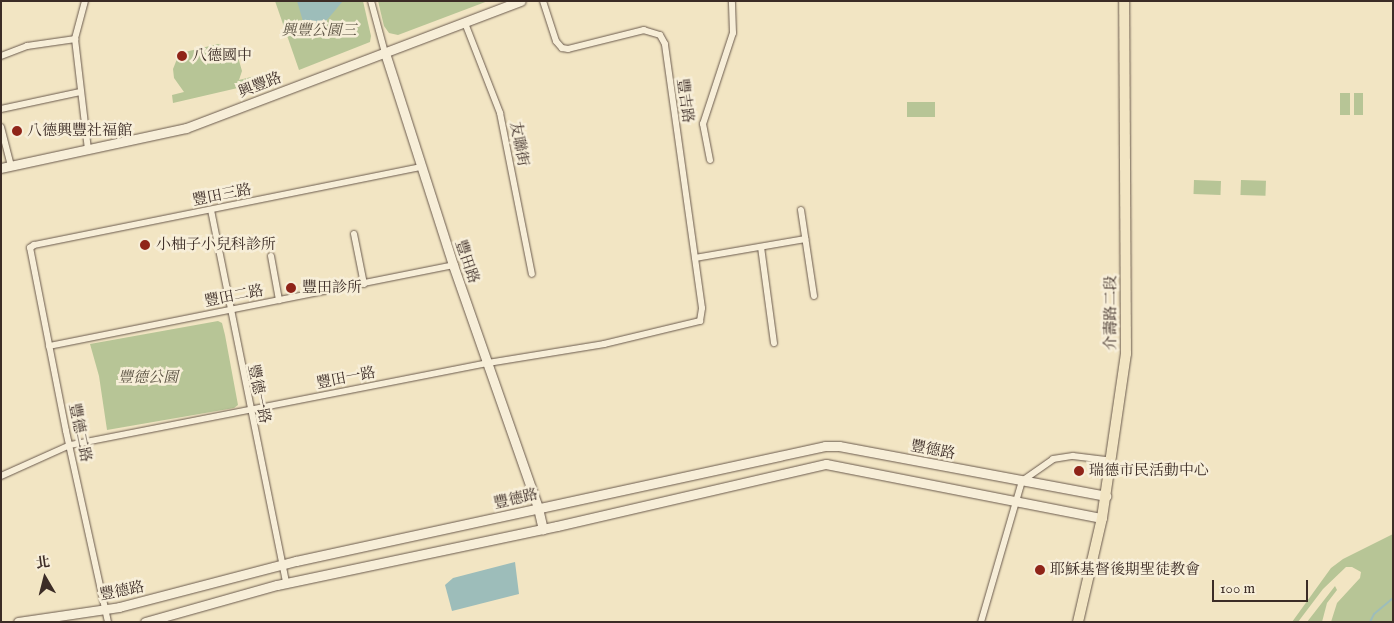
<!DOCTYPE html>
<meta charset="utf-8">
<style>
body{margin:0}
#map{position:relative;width:1394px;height:623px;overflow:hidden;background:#f2e5c3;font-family:"IM FELL English","Noto Serif TC",serif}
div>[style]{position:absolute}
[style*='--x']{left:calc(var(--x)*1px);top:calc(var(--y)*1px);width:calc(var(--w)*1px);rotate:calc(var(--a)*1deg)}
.green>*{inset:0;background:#b7c596;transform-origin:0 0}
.water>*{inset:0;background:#9dbdba}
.stream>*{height:2px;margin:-1px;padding:0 1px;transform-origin:1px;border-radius:1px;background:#9dbdba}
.roads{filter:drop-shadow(0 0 1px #6a5a4d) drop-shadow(0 0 1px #6a5a4d)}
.street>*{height:6px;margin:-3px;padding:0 3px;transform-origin:3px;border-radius:3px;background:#f7eed8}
.secondary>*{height:9px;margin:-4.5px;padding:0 4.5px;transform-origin:4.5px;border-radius:4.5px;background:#f7eed8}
.primary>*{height:10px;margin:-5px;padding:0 5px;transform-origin:5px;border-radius:5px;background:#f2e5c3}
.dots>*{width:14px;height:14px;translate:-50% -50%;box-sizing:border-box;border:2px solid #f7eed8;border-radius:50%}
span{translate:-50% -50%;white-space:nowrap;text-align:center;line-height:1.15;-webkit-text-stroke:5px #f7eed8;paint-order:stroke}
.park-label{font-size:15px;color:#5b5242;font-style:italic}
.poi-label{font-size:15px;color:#3c2c26}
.left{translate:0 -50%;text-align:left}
.street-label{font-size:15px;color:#3c2c26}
.frame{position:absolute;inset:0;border:2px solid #3c2c26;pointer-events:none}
.north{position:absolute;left:20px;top:553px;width:50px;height:50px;-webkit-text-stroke:4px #f7eed8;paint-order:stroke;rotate:352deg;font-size:14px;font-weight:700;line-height:20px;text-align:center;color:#3c2c26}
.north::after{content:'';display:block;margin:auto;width:18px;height:22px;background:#3c2c26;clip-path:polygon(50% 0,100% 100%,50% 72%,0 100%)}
.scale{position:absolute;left:1212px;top:580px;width:96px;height:22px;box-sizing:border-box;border:2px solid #3c2c26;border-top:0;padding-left:6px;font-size:15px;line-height:18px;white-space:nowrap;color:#3c2c26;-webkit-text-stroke:4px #f7eed8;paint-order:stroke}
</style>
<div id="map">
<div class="green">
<i style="clip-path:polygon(275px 1px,363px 1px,371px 36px,370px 42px,299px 70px)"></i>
<i style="clip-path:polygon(378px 1px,488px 1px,398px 35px,389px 33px,384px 26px)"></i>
<i style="clip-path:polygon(218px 44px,228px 47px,238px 57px,242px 71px,239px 80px,276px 71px,277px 79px,173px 103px,172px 95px,184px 92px,174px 78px,173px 69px,177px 59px,185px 52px)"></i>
<i style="left:1340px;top:93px;width:10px;height:22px"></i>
<i style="left:1354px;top:93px;width:9px;height:22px"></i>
<i style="left:907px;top:102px;width:28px;height:15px"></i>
<i style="left:1194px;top:180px;width:27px;height:14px;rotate:2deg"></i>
<i style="left:1241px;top:180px;width:25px;height:15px;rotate:2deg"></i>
<i style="clip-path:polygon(218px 321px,222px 323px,225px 335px,238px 405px,234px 408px,107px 430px,99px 376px,90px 344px)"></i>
<i style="clip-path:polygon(1393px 534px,1393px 622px,1331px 622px,1337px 603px,1360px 578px,1361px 572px,1352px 567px,1346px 567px,1323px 589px,1298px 622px,1292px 622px,1331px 568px,1343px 559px)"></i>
<i style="clip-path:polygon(1335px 586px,1337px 590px,1327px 603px,1322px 622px,1307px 622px)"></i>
</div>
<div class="water">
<i style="clip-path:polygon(297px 1px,343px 1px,321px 27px,313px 31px,305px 28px)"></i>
<i style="clip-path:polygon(515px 562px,519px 594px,452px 611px,445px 585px,453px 578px)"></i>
</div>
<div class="stream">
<i style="--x:1370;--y:622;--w:9;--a:-63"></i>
<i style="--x:1374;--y:614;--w:25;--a:-40"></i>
</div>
<div class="roads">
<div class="street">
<i style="--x:85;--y:1;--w:39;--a:105"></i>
<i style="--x:75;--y:39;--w:111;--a:83.3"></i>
<i style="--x:371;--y:1;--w:54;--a:74.9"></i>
<i style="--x:465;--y:23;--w:97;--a:68.7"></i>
<i style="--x:500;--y:113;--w:164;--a:78.8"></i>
<i style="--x:1;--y:56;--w:28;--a:-21"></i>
<i style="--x:27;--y:46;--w:49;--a:-8.3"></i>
<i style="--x:1;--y:109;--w:81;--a:-12.1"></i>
<i style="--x:1;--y:127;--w:40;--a:75.6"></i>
<i style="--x:710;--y:160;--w:37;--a:-101"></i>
<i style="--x:703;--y:124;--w:96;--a:-71.8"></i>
<i style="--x:733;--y:33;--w:32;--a:-92"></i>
<i style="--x:211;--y:210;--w:380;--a:78.6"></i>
<i style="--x:801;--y:210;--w:87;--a:81.4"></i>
<i style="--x:354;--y:234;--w:51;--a:78.7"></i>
<i style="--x:761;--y:247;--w:97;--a:82.3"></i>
<i style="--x:271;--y:256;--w:45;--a:79.7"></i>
<i style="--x:695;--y:258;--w:112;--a:-9.8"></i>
<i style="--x:49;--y:346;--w:412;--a:-11.3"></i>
<i style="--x:1;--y:476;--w:76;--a:-24.2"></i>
<i style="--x:70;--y:445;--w:426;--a:-11.1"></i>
<i style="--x:488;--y:363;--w:118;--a:-9.3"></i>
<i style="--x:604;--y:344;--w:99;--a:-13.5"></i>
<i style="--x:700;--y:321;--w:13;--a:-81"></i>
<i style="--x:702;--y:308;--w:267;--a:-98"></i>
<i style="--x:665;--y:44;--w:10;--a:-119"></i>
<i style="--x:660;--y:35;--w:17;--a:-163"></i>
<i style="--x:644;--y:30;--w:78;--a:166"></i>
<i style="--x:568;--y:49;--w:6;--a:-171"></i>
<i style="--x:562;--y:48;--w:9;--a:-131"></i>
<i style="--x:556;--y:41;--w:42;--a:-108"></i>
<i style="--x:108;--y:622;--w:196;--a:-102.4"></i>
<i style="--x:66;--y:431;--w:187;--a:-101.1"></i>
<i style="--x:30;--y:248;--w:5;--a:-37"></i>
<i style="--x:34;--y:245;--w:396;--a:-11.4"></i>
<i style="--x:981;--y:622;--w:147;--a:-73.8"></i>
<i style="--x:1022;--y:481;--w:38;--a:-35"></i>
<i style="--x:1053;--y:459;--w:20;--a:-9"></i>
<i style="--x:1073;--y:456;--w:39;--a:7"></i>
</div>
<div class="secondary">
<i style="--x:385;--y:53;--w:223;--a:72.2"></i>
<i style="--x:453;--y:265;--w:257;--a:70.7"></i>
<i style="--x:538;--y:508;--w:22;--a:77"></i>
<i style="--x:1;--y:168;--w:189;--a:-12.2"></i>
<i style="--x:186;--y:128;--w:358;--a:-20.8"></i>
<i style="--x:18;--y:622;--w:102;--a:-8.4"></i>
<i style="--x:119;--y:607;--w:183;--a:-14.6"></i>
<i style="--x:296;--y:561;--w:541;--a:-12.26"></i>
<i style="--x:825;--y:446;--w:14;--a:0"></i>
<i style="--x:839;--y:446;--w:272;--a:10.6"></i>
<i style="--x:145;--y:622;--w:137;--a:-15.7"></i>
<i style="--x:277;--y:585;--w:286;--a:-11.9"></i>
<i style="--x:557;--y:526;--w:276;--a:-13"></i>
<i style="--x:826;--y:464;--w:281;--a:11.1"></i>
</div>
<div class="primary">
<i style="--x:1078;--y:622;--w:107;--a:-77"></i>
<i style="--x:1102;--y:518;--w:166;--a:-81.7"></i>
<i style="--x:1126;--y:354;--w:353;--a:-90.3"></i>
</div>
</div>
<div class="dots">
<i style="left:182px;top:56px;background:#8f2418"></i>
<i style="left:17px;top:131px;background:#8f2418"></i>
<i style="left:145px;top:245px;background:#8f2418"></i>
<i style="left:291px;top:288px;background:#8f2418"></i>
<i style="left:1079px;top:471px;background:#8f2418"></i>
<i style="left:1040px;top:570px;background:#8f2418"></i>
</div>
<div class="park-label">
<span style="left:319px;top:31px">興豐公園三</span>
<span style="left:148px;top:378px">豐德公園</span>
</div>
<div class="poi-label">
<span class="left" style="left:192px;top:56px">八德國中</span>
<span class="left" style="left:27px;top:131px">八德興豐社福館</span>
<span class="left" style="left:156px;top:245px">小柚子小兒科診所</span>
<span class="left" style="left:302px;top:288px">豐田診所</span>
<span class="left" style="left:1089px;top:471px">瑞德市民活動中心</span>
<span class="left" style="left:1050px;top:570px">耶穌基督後期聖徒教會</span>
</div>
<div class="street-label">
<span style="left:260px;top:85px;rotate:-21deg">興豐路</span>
<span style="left:685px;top:101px;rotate:82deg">豐吉路</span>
<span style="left:519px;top:144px;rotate:79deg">友聯街</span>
<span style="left:222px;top:195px;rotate:-11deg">豐田三路</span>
<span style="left:467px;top:262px;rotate:71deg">豐田路</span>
<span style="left:234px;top:296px;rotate:-11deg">豐田二路</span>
<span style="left:1111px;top:313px;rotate:-90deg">介壽路二段</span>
<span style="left:346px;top:378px;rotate:-11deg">豐田一路</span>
<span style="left:259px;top:394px;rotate:78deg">豐德一路</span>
<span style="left:80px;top:433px;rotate:78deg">豐德二路</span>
<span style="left:933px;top:450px;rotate:11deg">豐德路</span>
<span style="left:516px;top:499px;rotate:-13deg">豐德路</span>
<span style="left:122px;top:591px;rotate:-11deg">豐德路</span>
</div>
<div class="frame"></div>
<div class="north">北</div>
<div class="scale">100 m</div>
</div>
